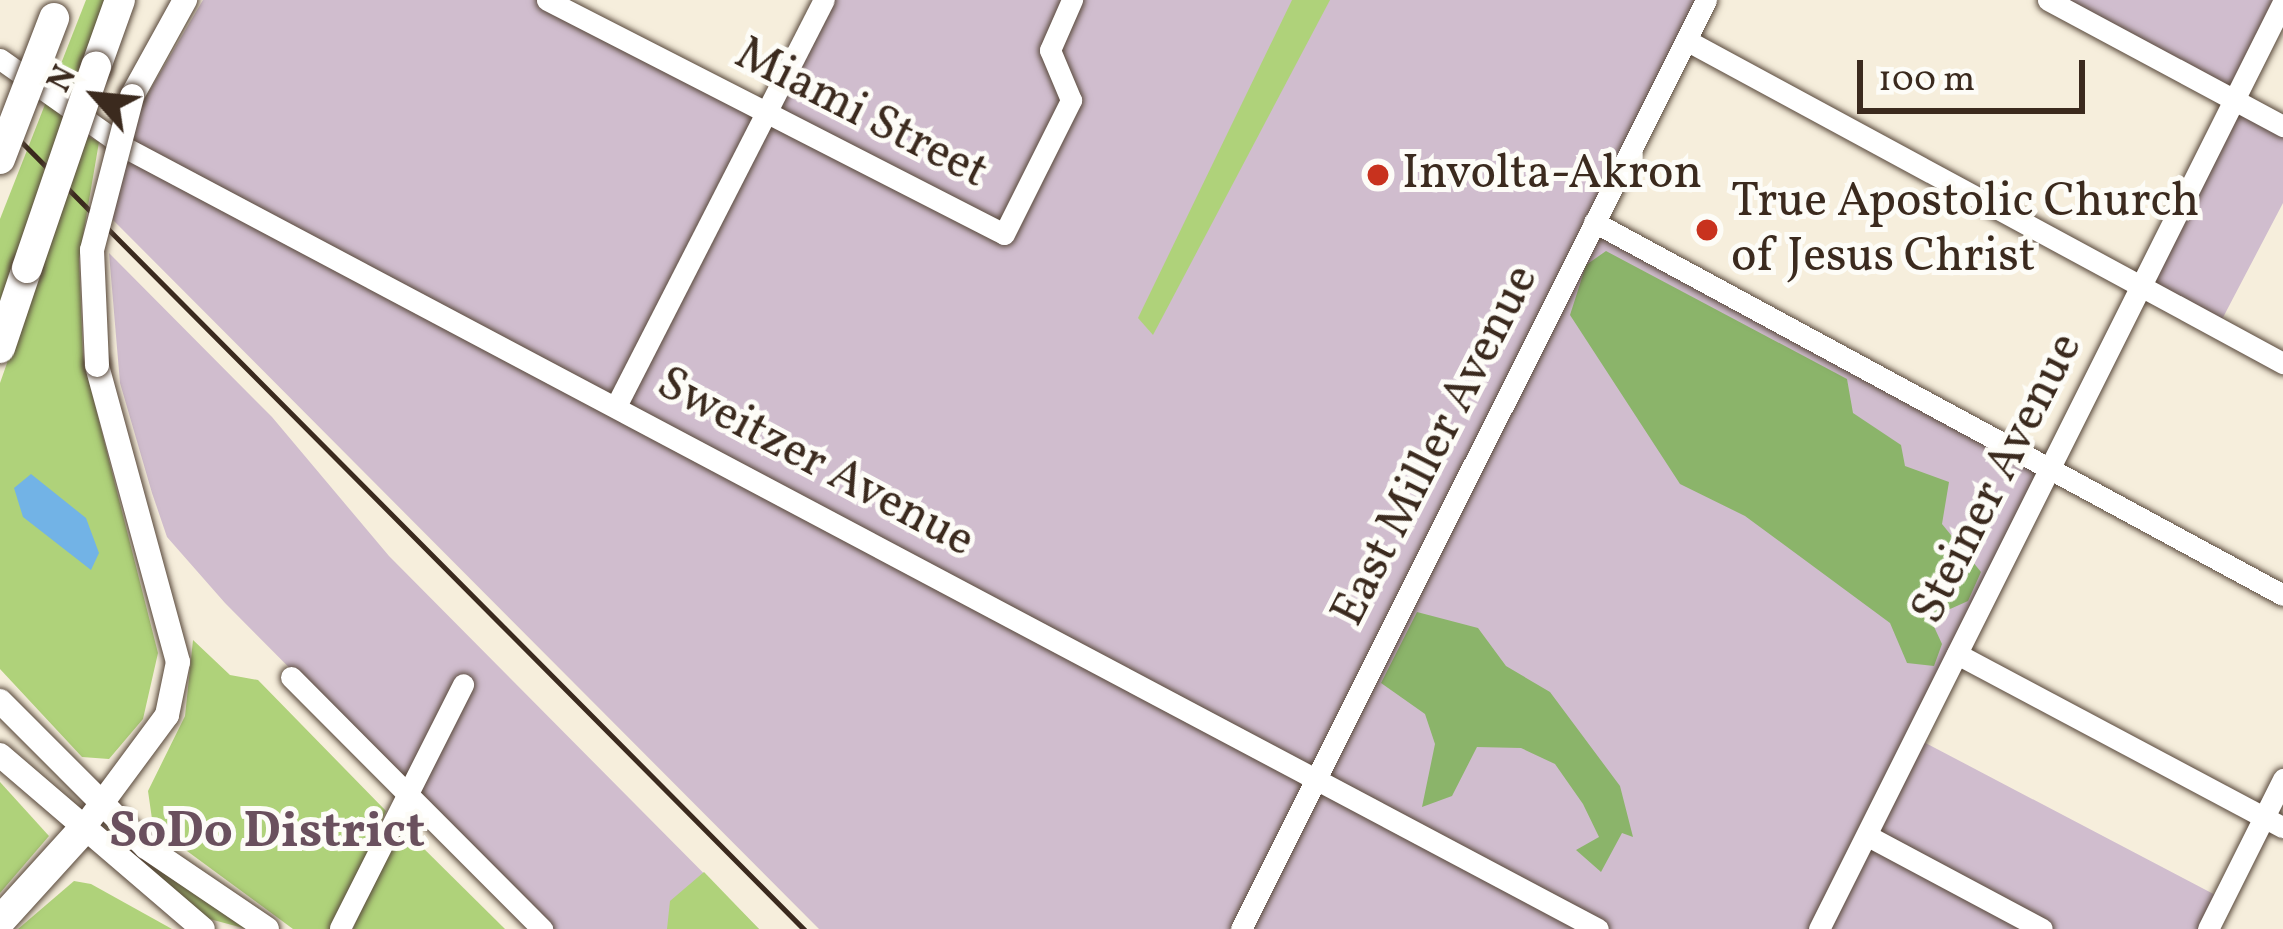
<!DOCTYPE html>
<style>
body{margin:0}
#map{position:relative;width:2283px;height:929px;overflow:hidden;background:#f6eedc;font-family:Vollkorn,serif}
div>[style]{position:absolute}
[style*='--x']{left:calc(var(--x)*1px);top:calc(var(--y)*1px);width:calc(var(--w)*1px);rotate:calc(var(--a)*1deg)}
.industrial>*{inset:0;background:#d0bdce}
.green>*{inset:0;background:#afd27a}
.forest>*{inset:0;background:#8bb46a}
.water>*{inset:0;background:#72b3e6}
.roads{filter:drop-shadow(0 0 3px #57473a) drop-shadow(0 0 3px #57473a)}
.minor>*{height:21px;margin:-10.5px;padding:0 10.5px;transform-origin:10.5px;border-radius:10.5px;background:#fff}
.major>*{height:24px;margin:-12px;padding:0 12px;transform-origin:12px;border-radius:12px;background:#fff}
.highway>*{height:30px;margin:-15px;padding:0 15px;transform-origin:15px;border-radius:15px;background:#fff}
.rail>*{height:4.5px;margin:-2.25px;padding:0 2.25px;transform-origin:2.25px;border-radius:2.25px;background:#3b2a1e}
.bridges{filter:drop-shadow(0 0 3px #57473a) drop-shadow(0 0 3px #57473a)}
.major-bridge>*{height:24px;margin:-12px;padding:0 12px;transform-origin:12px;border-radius:12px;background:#fff}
.highway-bridge>*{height:30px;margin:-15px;padding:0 15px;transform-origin:15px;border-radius:15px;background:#fff}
.dots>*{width:33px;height:33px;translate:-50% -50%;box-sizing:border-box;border:6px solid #fdfcf7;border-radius:50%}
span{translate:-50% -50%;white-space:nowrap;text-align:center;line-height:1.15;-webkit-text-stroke:10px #fdfcf7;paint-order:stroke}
.street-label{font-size:48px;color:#3b2a1e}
.poi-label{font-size:48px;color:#3b2a1e}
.left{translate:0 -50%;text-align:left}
.neighbourhood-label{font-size:51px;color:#6a505e;font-weight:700}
.north{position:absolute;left:36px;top:36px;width:120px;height:120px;-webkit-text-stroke:9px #fdfcf7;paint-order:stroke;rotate:297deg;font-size:33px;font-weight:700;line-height:48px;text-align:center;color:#3b2a1e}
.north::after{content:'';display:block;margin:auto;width:42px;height:54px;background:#3b2a1e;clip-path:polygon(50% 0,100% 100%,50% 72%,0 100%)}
.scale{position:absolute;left:1857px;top:60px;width:228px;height:54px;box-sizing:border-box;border:6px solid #3b2a1e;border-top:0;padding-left:15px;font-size:36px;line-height:42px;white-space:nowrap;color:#3b2a1e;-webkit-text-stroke:9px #fdfcf7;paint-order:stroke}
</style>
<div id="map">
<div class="industrial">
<i style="clip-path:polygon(203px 0,547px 0,767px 113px,824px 0,1706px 0,1595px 223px,2050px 469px,1916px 738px,2223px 899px,2208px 929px,819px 929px,109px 216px,143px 102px)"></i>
<i style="clip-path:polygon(2048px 0,2283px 0,2235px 99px,2283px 126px,2283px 203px,2218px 327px,2143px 287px,2234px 100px)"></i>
<i style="clip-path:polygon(109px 253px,272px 417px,389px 556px,759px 929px,549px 929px,225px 603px,167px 537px,152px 493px,120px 383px)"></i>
</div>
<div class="green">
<i style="clip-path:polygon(86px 0,111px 0,0 323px,0 219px)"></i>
<i style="clip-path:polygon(1292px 0,1330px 0,1153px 335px,1138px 318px)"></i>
<i style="clip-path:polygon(87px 136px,99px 142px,79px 259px,83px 358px,158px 653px,143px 719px,109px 759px,82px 757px,0 669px,0 383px)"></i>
<i style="clip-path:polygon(193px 640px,230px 675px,258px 680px,386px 811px,333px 929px,293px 929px,153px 826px,148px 791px,185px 716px)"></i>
<i style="clip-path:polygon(0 782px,49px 836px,0 893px)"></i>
<i style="clip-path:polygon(405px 830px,505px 929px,353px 929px,386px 848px)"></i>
<i style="clip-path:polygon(118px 841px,123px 840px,247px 929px,202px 917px)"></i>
<i style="clip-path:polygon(704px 872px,759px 929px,667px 929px,670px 901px)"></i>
<i style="clip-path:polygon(74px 881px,91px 884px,172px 929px,18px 929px)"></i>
</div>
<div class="forest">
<i style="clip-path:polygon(1606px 251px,1847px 379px,1853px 413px,1901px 445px,1905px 466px,1949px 482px,1942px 524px,1981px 572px,1968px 601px,1930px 618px,1942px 644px,1934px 666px,1907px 663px,1890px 623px,1745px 516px,1680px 484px,1570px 315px,1586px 265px)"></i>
<i style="clip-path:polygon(1417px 612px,1478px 628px,1506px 666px,1550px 692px,1620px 786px,1633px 837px,1622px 833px,1601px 872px,1576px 850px,1599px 837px,1583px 804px,1555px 764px,1521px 748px,1477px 747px,1452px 796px,1422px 807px,1435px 744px,1425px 714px,1381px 683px)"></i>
</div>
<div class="water">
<i style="clip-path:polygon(31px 474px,86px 518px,99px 553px,91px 570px,23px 517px,14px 488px)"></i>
</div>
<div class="roads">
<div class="minor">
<i style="--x:547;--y:0;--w:513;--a:27.11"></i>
<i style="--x:1004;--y:234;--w:150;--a:-63.4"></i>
<i style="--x:1071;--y:100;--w:54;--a:-112.8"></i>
<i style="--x:1050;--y:50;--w:55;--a:-66.3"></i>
<i style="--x:2048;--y:0;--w:267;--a:28.2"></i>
<i style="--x:1686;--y:40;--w:679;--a:28.42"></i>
<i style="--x:0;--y:59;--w:154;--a:35.2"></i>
<i style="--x:126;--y:148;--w:1666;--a:27.95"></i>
<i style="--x:1594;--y:222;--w:783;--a:28.43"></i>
<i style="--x:617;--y:404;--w:454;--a:-62.9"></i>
<i style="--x:1957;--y:654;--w:369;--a:28"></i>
<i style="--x:291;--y:677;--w:356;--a:45.1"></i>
<i style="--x:1868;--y:836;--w:197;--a:28.1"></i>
<i style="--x:340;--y:928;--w:273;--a:-63.2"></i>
<i style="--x:1241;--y:929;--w:1039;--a:-63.41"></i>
<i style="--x:1819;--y:929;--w:1037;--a:-63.41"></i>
<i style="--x:2208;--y:929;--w:168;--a:-63.4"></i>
</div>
<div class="major">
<i style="--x:132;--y:96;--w:110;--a:-61.1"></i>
<i style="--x:0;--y:701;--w:206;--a:45"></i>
<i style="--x:146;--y:847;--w:146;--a:34.1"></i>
<i style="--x:0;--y:755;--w:267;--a:40.6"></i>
<i style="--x:79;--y:834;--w:148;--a:-53.5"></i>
<i style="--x:167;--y:715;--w:54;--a:-78.3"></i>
<i style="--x:178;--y:662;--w:308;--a:-105.3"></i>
</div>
<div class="highway">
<i style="--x:96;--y:67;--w:71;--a:-70.3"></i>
<i style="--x:0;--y:348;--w:84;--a:-71.4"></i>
<i style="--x:0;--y:921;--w:118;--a:-47.8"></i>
</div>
</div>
<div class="rail">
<i style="--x:0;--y:120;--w:1141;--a:45.18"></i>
</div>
<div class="bridges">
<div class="major-bridge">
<i style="--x:97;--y:365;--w:115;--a:-92.5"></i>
<i style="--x:92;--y:250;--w:159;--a:-75.4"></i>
</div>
<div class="highway-bridge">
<i style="--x:0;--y:159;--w:151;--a:-69"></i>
<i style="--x:27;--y:268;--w:213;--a:-71.1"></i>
</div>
</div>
<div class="dots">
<i style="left:1378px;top:175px;background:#c8321e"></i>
<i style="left:1707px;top:230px;background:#c8321e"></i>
</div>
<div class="street-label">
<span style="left:861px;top:114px;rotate:27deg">Miami Street</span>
<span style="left:1436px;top:446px;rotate:-63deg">East Miller Avenue</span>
<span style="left:815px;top:463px;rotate:28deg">Sweitzer Avenue</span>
<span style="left:1998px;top:479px;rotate:-63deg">Steiner Avenue</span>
</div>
<div class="poi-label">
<span class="left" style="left:1402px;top:175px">Involta-Akron</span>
<span class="left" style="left:1731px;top:230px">True Apostolic Church<br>of Jesus Christ</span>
</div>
<div class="neighbourhood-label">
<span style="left:267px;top:833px">SoDo District</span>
</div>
<div class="north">N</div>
<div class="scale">100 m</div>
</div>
